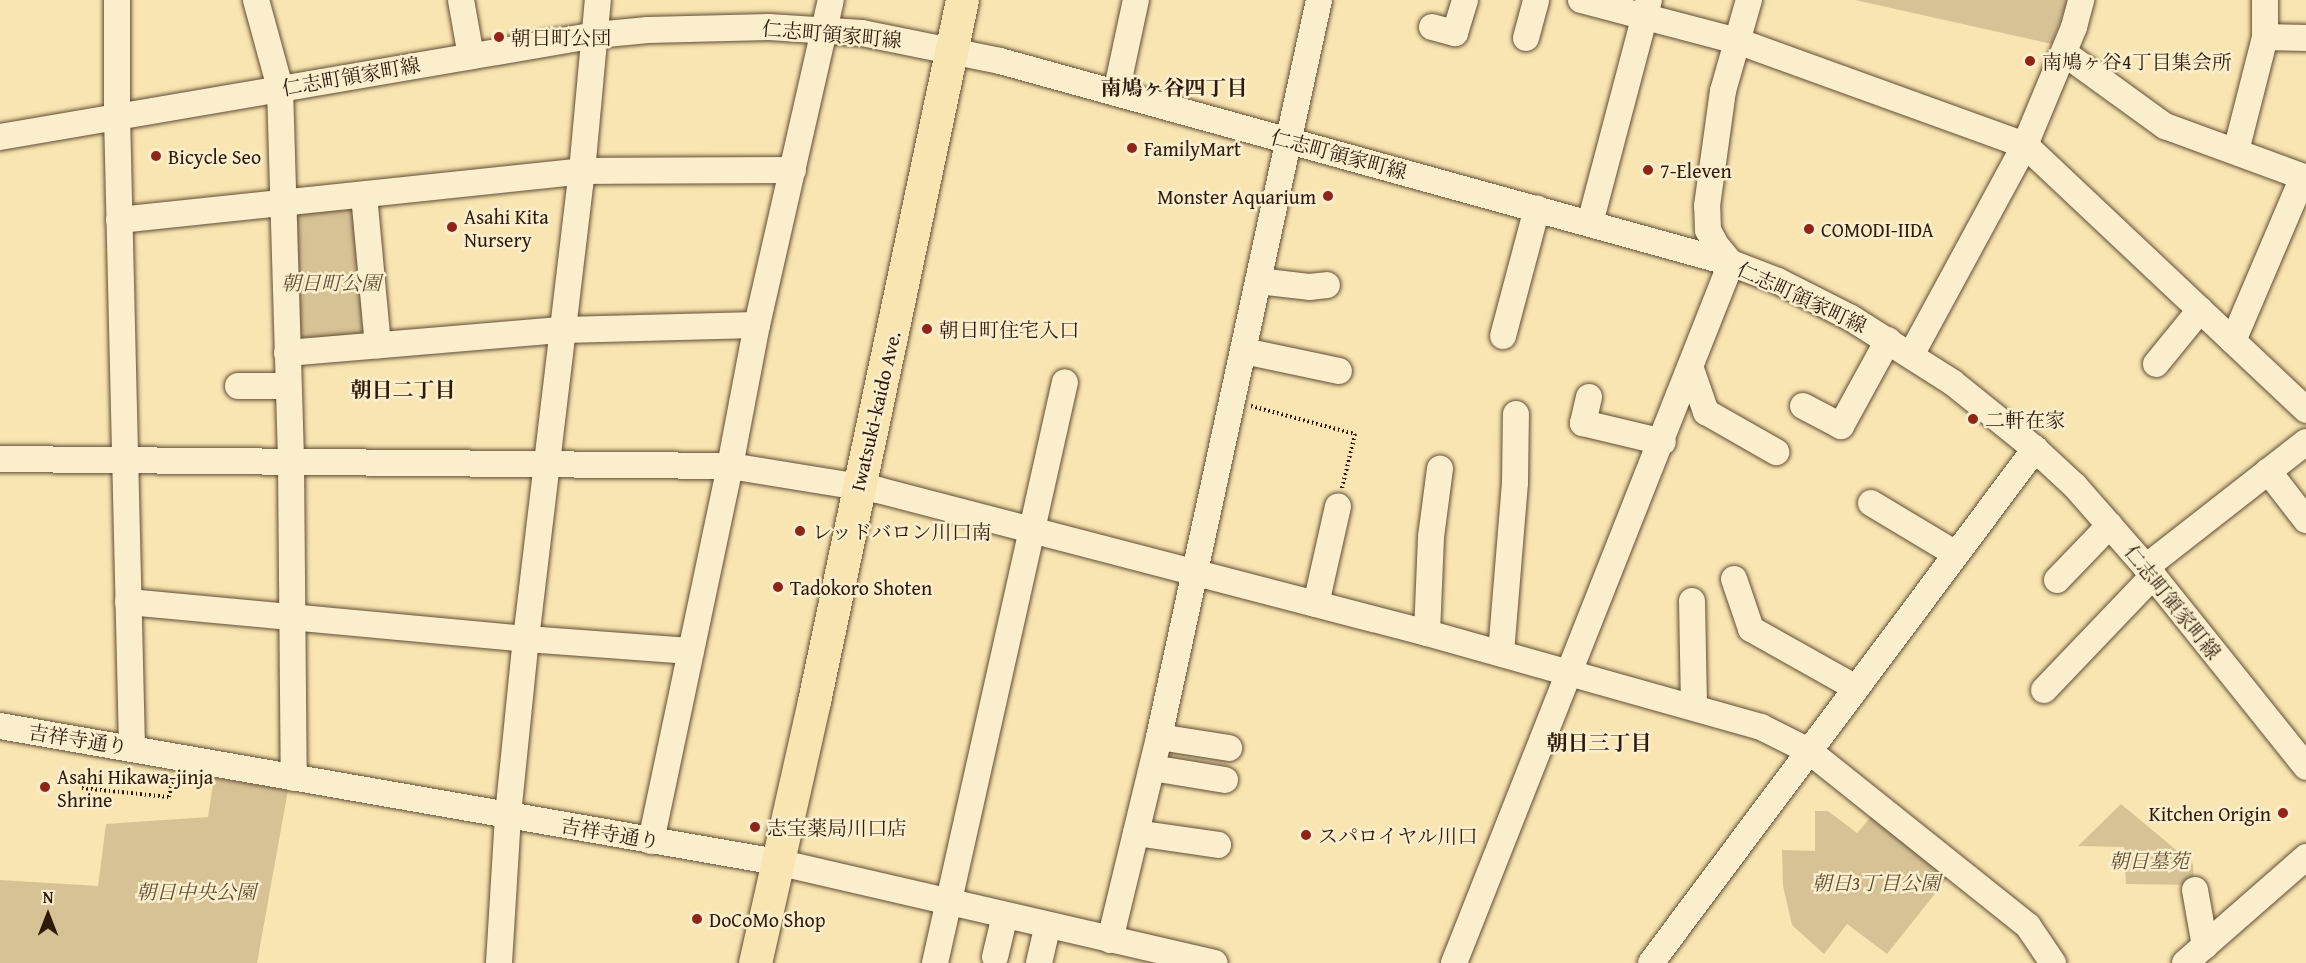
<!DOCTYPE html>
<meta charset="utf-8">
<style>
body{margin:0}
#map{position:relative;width:2306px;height:963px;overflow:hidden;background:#f8e5b1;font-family:"Gentium Book Plus","Noto Serif JP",serif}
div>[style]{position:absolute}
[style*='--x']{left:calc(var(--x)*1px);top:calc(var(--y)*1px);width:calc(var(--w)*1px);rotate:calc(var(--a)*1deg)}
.green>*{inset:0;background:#d6c295}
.path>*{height:4px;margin-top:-2px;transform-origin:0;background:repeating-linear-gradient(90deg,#2f190b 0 1.5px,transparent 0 4.5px)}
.roads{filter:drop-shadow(0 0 2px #614c34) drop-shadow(0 0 2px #614c34)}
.minor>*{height:26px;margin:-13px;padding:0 13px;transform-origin:13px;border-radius:13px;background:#faeecc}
.highway>*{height:33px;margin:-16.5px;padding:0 16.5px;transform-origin:16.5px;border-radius:16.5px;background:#f8e5b1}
.dots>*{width:16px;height:16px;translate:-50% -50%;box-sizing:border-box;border:3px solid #faeecc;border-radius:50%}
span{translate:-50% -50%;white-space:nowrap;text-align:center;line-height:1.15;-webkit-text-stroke:5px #faeecc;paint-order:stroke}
.street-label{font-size:20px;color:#2f190b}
.poi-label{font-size:20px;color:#2f190b}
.left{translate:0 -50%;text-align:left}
.right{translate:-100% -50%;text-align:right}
.park-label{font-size:20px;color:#614c34;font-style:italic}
.neighbourhood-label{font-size:21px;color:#2f190b;font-weight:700}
.north{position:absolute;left:18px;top:885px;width:60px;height:60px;-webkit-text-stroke:4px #faeecc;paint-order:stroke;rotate:0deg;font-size:16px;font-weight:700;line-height:24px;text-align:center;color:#2f190b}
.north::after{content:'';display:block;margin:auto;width:21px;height:27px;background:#2f190b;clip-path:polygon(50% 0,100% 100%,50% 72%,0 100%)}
</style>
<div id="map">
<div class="green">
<i style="clip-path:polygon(1855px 0,2068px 0,2052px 44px)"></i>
<i style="clip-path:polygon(353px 206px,365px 336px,306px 340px,297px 333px,293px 220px,301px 212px)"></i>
<i style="clip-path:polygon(214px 778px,288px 790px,257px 963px,0 963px,0 880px,98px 886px,106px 824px,208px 817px)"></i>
<i style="clip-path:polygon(2121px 804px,2193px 864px,2194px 885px,2126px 884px,2124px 847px,2078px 846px)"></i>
<i style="clip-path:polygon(1815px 811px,1828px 811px,1857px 833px,1873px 815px,1950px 875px,1887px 954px,1847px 924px,1824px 954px,1792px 925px,1783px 886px,1782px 850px,1815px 851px)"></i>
</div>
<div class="path">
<i style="--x:1251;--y:406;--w:108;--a:15.1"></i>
<i style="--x:1355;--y:434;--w:56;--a:103.5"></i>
<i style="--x:82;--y:788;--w:87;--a:5.9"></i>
<i style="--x:169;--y:797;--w:20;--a:-79"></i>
</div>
<div class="roads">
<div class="minor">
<i style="--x:117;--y:0;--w:115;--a:90"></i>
<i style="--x:117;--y:115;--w:633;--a:88.64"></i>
<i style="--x:256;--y:0;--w:91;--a:74.7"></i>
<i style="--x:280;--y:88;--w:375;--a:88.3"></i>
<i style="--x:291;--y:463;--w:315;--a:89.5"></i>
<i style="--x:461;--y:0;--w:57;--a:79.9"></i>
<i style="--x:1581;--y:0;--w:161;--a:14.7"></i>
<i style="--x:1737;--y:41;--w:306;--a:19.9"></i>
<i style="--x:2025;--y:145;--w:386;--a:43.3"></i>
<i style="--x:1432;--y:27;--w:24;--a:15"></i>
<i style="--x:1455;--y:33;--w:34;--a:-73"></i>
<i style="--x:2265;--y:37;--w:41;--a:1.4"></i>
<i style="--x:1526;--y:38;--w:39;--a:-75"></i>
<i style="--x:2064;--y:53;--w:125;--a:35.9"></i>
<i style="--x:2165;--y:126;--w:150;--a:20.2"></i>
<i style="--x:1116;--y:93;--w:95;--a:-77.9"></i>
<i style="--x:0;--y:137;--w:605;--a:-9.71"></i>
<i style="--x:596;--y:35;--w:52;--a:-5.5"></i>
<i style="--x:648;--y:30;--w:121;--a:-1.4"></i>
<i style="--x:769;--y:27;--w:93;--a:3.7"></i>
<i style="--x:862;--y:33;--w:141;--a:11.5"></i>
<i style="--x:1000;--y:61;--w:758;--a:15.45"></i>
<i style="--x:1731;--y:263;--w:50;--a:21"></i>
<i style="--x:1778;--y:281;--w:82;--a:26.9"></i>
<i style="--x:1851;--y:318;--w:120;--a:32.4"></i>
<i style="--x:1952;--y:382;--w:107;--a:38.9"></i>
<i style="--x:2035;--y:449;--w:54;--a:42.8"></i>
<i style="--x:2075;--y:486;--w:108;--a:48.8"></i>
<i style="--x:2146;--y:567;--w:256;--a:51.3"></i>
<i style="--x:2236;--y:151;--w:118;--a:-75.7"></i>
<i style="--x:2265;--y:37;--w:37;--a:-90"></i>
<i style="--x:364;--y:195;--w:151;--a:84.7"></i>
<i style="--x:119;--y:220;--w:466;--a:-6"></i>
<i style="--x:582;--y:171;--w:211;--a:-0.3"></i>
<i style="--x:1590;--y:223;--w:231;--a:-75.2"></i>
<i style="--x:1258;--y:281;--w:51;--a:6.7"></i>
<i style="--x:1309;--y:287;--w:18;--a:-6"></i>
<i style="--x:1503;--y:336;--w:132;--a:-75.1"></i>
<i style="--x:2233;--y:341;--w:178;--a:-66.9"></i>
<i style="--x:1244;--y:351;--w:97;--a:11.9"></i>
<i style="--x:287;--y:353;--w:277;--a:-4.8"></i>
<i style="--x:563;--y:330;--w:194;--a:-1.5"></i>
<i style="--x:1911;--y:355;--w:239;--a:-61.5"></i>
<i style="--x:2025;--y:145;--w:128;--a:-67.4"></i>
<i style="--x:2074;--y:27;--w:28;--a:-75"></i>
<i style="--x:2156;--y:364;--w:70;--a:-50.8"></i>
<i style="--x:1691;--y:369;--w:46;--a:70.8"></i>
<i style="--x:1706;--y:412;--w:81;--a:29.7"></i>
<i style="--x:238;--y:386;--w:50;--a:0"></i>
<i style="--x:1589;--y:397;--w:27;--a:103"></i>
<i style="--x:1583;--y:423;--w:82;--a:13.4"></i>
<i style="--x:1803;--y:406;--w:43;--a:27.8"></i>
<i style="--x:1841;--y:426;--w:98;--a:-61.3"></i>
<i style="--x:0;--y:459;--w:730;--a:0.55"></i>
<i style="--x:730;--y:466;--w:150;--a:9.2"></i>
<i style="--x:878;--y:490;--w:567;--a:14.6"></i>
<i style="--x:1427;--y:633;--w:347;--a:15.7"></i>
<i style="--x:1761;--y:727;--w:54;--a:26.6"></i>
<i style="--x:1809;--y:751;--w:280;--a:38.6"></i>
<i style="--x:2028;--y:926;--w:45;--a:56"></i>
<i style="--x:2268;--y:471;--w:62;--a:52.2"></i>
<i style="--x:1871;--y:503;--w:99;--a:31"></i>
<i style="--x:2146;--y:567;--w:203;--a:-38"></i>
<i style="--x:1734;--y:579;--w:53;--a:71.2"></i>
<i style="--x:1751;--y:629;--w:120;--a:29.3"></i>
<i style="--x:2057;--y:580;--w:76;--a:-46.1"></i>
<i style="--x:1692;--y:601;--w:105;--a:88.9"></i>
<i style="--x:128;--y:602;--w:400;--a:5.3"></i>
<i style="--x:526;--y:639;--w:165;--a:4.2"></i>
<i style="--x:1316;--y:604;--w:100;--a:-77.3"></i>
<i style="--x:1427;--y:633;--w:96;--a:-87.6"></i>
<i style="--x:1431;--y:537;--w:69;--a:-82.5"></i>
<i style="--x:1501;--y:653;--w:172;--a:-85.3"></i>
<i style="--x:1515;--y:482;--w:68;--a:-89.2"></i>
<i style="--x:2044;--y:690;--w:158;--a:-46.3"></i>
<i style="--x:0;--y:726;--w:789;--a:9.93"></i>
<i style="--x:777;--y:862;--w:449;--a:13"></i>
<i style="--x:1159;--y:737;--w:71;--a:8.9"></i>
<i style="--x:1152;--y:768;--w:74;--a:9.3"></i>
<i style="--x:1136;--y:833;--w:83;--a:8.3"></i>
<i style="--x:651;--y:841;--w:383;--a:-78.1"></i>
<i style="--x:730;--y:466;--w:144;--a:-79.2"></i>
<i style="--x:757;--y:325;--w:333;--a:-77.2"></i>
<i style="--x:2195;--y:890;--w:57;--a:79.9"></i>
<i style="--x:1110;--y:940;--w:209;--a:-76.4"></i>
<i style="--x:1159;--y:737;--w:754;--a:-77.75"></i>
<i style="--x:995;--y:957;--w:43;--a:-76.6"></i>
<i style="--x:499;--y:963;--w:148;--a:-86.5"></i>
<i style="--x:508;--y:815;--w:177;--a:-84.2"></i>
<i style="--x:526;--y:639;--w:471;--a:-83.2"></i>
<i style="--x:582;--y:171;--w:172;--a:-84.7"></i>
<i style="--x:935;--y:963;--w:595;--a:-77.39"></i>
<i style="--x:1039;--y:963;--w:39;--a:-77"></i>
<i style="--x:1454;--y:963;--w:753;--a:-68.41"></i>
<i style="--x:1731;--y:263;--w:23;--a:-130"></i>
<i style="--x:1716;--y:245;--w:17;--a:-118"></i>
<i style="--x:1708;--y:230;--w:24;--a:-92"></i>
<i style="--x:1707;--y:206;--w:116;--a:-82.1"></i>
<i style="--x:1723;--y:91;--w:95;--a:-74.1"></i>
<i style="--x:1651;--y:963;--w:642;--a:-53.24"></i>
<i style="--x:2185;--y:963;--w:161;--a:-41.2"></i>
</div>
<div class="highway">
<i style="--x:755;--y:963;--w:269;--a:-77.3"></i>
<i style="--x:814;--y:701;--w:716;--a:-78.08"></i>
</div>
</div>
<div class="dots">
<i style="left:499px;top:37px;background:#8f2418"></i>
<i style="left:2030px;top:61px;background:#8f2418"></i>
<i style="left:1132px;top:148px;background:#8f2418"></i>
<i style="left:156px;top:156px;background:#8f2418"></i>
<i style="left:1648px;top:170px;background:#8f2418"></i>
<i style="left:1328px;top:196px;background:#8f2418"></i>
<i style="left:452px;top:227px;background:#8f2418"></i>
<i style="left:1809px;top:229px;background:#8f2418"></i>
<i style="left:927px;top:329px;background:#8f2418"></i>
<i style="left:1973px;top:419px;background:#8f2418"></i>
<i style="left:800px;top:531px;background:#8f2418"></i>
<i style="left:778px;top:587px;background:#8f2418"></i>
<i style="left:45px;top:787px;background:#8f2418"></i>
<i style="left:2283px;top:813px;background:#8f2418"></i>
<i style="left:755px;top:827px;background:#8f2418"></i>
<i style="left:1306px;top:835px;background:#8f2418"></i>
<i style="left:697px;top:919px;background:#8f2418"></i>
</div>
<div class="street-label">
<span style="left:832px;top:34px;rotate:5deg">仁志町領家町線</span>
<span style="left:351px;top:76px;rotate:-10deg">仁志町領家町線</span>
<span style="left:1339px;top:154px;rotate:15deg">仁志町領家町線</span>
<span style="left:1802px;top:297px;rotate:25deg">仁志町領家町線</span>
<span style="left:875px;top:411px;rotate:-77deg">Iwatsuki-kaido Ave.</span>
<span style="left:2173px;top:602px;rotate:51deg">仁志町領家町線</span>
<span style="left:78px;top:739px;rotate:9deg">吉祥寺通り</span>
<span style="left:610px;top:833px;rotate:10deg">吉祥寺通り</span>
</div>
<div class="poi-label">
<span class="left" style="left:511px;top:37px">朝日町公団</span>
<span class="left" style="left:2042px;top:61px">南鳩ヶ谷4丁目集会所</span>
<span class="left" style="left:1144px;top:148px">FamilyMart</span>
<span class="left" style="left:168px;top:156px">Bicycle Seo</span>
<span class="left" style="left:1660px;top:170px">7-Eleven</span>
<span class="right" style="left:1316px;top:196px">Monster Aquarium</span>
<span class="left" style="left:464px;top:228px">Asahi Kita<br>Nursery</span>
<span class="left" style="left:1821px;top:229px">COMODI-IIDA</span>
<span class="left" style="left:939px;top:329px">朝日町住宅入口</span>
<span class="left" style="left:1985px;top:419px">二軒在家</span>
<span class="left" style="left:812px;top:531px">レッドバロン川口南</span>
<span class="left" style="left:790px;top:587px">Tadokoro Shoten</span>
<span class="left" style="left:57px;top:788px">Asahi Hikawa-jinja<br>Shrine</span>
<span class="right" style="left:2271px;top:813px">Kitchen Origin</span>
<span class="left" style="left:767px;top:827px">志宝薬局川口店</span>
<span class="left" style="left:1318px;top:835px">スパロイヤル川口</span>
<span class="left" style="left:709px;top:919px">DoCoMo Shop</span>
</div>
<div class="park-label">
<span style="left:331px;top:282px">朝日町公園</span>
<span style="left:2149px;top:860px">朝日墓苑</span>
<span style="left:1876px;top:882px">朝日3丁目公園</span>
<span style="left:196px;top:891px">朝日中央公園</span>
</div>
<div class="neighbourhood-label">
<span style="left:1174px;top:88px">南鳩ヶ谷四丁目</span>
<span style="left:403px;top:390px">朝日二丁目</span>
<span style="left:1599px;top:743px">朝日三丁目</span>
</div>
<div class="north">N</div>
</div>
